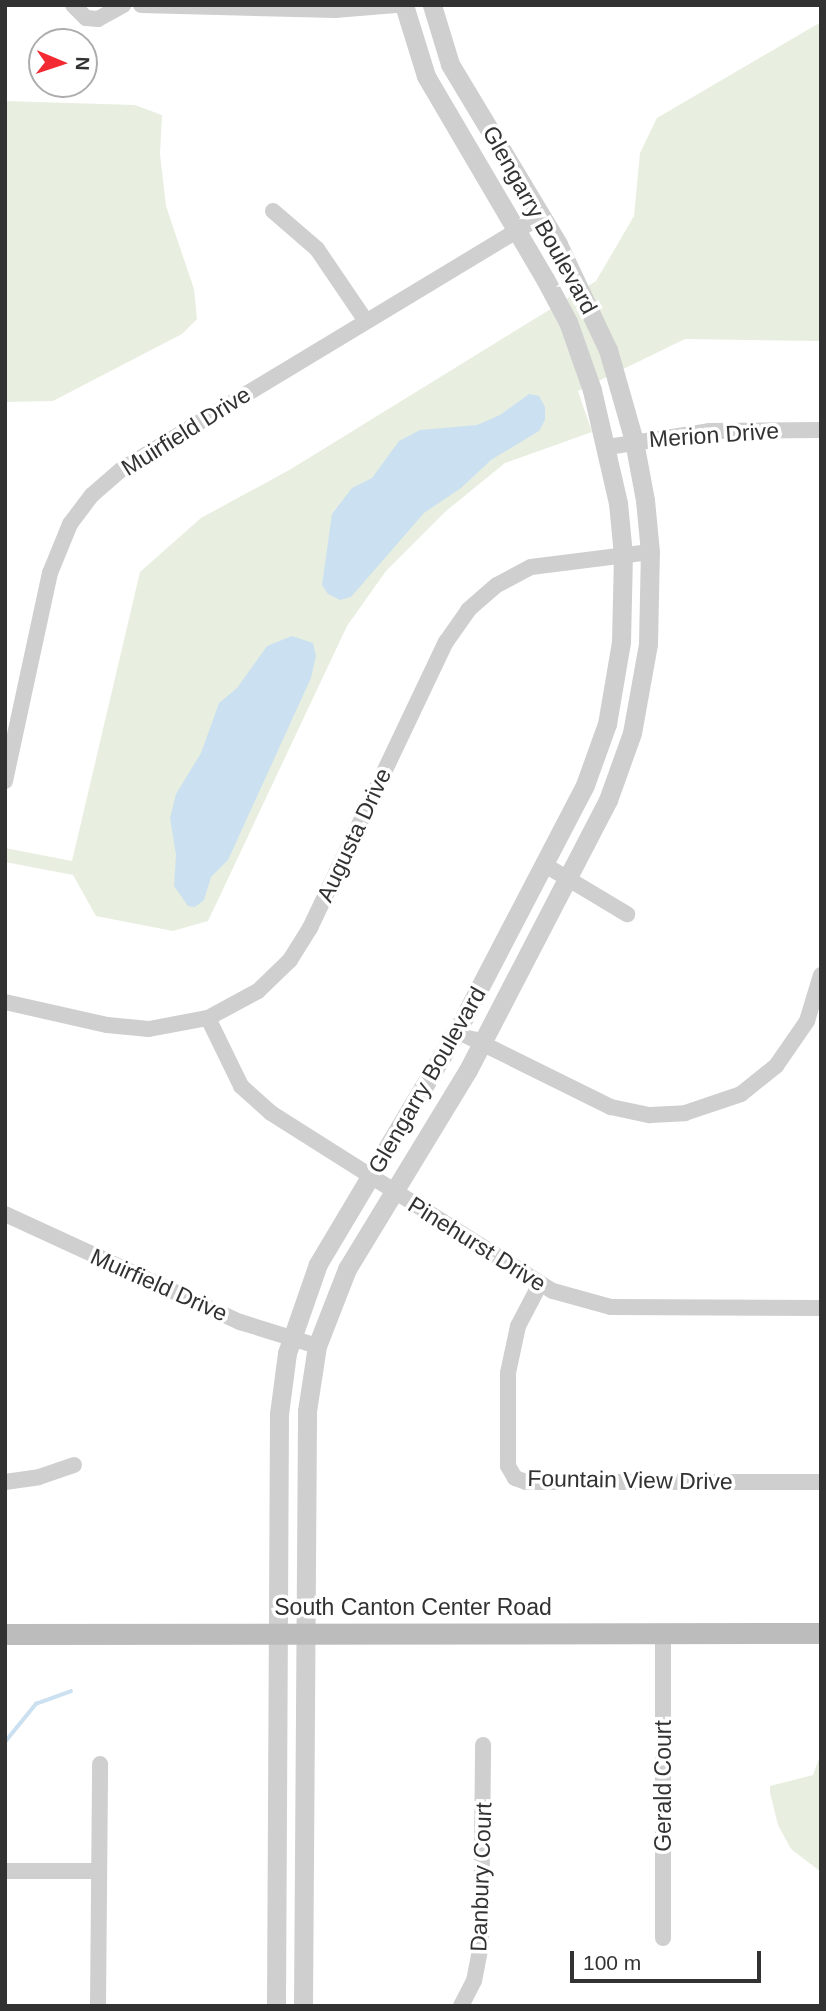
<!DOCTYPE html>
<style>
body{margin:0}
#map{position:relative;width:826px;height:2011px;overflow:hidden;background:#fff;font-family:Helvetica,sans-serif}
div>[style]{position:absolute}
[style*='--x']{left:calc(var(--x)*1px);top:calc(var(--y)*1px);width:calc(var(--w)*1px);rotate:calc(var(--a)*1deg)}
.green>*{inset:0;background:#e8efe0}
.water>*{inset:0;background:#cbe0f0}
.stream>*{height:3.5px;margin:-1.75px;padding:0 1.75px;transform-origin:1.75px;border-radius:1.75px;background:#cbe0f0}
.minor>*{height:16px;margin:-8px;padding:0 8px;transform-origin:8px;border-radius:8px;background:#cfcfcf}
.tertiary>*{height:19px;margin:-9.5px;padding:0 9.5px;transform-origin:9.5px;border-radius:9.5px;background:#cfcfcf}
.secondary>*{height:21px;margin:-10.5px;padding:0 10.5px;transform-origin:10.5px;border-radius:10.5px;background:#bcbcbc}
span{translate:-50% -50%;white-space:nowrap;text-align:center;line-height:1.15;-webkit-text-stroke:7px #fff;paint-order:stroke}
.street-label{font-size:23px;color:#323232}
.frame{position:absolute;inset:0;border:7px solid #323232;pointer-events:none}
.north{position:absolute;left:28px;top:28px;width:70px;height:70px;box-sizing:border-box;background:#fff;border:2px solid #adadad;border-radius:50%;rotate:92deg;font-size:19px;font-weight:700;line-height:28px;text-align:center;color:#323232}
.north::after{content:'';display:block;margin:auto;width:24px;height:32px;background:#f32a32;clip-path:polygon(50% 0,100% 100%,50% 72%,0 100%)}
.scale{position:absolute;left:570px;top:1951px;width:191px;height:32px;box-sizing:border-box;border:4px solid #323232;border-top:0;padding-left:9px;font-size:21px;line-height:24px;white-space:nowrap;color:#323232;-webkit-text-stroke:5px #fff;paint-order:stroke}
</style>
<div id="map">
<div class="green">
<i style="clip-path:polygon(821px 22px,821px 341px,685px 339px,578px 391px,592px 432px,505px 463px,446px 511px,386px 571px,347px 626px,208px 921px,173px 931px,96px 916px,73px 875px,5px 862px,5px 848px,72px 861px,140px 572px,201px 518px,291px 469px,596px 281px,634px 216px,640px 153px,657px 118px)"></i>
<i style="clip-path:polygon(5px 101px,135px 105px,162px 115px,160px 154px,166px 206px,194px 289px,197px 319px,182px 334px,53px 401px,5px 402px)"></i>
<i style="clip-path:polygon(821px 1753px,821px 1872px,791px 1849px,778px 1825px,770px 1793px,770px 1786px,813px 1775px)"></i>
</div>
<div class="water">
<i style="clip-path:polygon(529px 394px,539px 396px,545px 407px,545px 420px,539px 431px,491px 460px,461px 488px,424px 513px,351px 597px,340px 600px,328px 594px,322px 585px,332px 514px,352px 488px,372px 478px,399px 441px,420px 430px,477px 425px,500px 415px)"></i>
<i style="clip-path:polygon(292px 636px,313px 643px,316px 656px,311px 678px,228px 860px,211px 877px,204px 900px,195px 907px,188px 906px,174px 886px,176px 855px,170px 818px,176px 794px,201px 753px,219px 703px,237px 688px,267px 646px)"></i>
</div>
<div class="stream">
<i style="--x:5;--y:1742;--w:49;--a:-50.8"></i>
<i style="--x:36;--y:1704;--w:37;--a:-20"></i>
</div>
<div class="minor">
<i style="--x:73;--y:5;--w:18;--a:45"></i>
<i style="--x:86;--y:18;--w:12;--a:5"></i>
<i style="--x:98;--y:19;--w:29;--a:-29"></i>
<i style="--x:141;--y:5;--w:194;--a:1.5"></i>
<i style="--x:335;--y:10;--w:61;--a:-4.7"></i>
<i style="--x:273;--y:211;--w:58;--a:40.8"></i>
<i style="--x:317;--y:249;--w:87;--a:55.8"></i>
<i style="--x:608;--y:447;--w:102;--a:-9"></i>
<i style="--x:709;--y:431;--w:112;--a:-0.5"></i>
<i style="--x:5;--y:781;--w:213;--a:-77.8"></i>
<i style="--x:50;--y:573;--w:53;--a:-67.8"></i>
<i style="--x:70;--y:524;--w:36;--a:-53"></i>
<i style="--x:92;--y:495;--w:40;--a:-41"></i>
<i style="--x:122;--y:469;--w:489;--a:-31.1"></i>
<i style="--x:545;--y:865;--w:96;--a:30.9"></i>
<i style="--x:5;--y:1002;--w:105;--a:12.7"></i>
<i style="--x:107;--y:1025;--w:42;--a:5.4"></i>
<i style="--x:149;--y:1029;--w:60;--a:-10.6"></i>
<i style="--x:208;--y:1018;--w:57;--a:-28.4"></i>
<i style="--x:258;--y:991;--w:45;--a:-44.1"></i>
<i style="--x:290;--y:960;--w:38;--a:-58"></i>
<i style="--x:310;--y:928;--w:317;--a:-64.6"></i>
<i style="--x:446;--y:642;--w:39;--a:-55"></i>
<i style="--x:468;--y:610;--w:38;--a:-41"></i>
<i style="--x:497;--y:585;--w:38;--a:-28"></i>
<i style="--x:531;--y:567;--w:120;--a:-7.2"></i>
<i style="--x:208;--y:1018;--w:76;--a:64.1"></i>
<i style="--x:241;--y:1086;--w:40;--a:42"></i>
<i style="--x:271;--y:1113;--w:333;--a:32.3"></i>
<i style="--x:553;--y:1291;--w:60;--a:15.4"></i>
<i style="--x:611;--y:1307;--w:210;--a:0.3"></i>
<i style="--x:457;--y:1031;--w:172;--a:26.3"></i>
<i style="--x:611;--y:1107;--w:40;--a:12"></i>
<i style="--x:650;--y:1115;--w:35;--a:-3"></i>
<i style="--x:685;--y:1113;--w:59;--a:-18.7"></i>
<i style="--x:741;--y:1094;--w:45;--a:-38.7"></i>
<i style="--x:776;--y:1066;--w:55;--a:-55.4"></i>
<i style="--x:807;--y:1021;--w:48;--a:-73.1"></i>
<i style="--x:5;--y:1214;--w:259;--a:24.7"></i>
<i style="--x:240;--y:1322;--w:81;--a:17.3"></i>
<i style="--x:540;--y:1284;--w:47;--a:117.6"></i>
<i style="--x:518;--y:1326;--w:48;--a:102"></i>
<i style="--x:508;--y:1373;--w:93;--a:90"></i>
<i style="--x:508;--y:1466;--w:14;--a:60"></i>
<i style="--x:515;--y:1478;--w:12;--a:20"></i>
<i style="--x:526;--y:1482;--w:295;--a:0"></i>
<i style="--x:5;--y:1482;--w:34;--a:-8"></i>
<i style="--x:39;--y:1477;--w:37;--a:-19"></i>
<i style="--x:5;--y:1871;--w:93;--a:0"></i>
<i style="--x:663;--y:1938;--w:304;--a:-90"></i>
<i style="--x:98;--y:2006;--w:242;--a:-89.5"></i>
<i style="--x:461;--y:2006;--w:28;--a:-63"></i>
<i style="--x:474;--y:1981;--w:36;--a:-79"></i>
<i style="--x:481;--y:1946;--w:201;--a:-89.4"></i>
</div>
<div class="tertiary">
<i style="--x:276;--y:2006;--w:592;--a:-89.71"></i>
<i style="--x:279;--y:1414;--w:62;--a:-82.5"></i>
<i style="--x:287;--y:1353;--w:94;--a:-70.8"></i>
<i style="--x:318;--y:1264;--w:271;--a:-59.2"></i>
<i style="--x:457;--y:1031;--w:277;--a:-62.5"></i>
<i style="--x:585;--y:785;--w:65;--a:-70.2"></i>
<i style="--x:607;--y:724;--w:83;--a:-80.3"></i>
<i style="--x:621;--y:642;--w:87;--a:-88.7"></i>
<i style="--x:623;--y:555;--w:52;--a:-95.5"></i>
<i style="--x:618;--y:503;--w:116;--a:-103"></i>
<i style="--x:592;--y:390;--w:72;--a:-109.4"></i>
<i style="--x:568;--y:322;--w:49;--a:-118.1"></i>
<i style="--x:545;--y:279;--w:235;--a:-120.4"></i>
<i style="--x:426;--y:76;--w:74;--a:-107.2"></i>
<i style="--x:303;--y:2006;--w:595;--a:-89.61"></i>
<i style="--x:307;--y:1411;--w:66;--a:-81.3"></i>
<i style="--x:317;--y:1346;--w:83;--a:-68.7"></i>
<i style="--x:347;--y:1269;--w:233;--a:-58.7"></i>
<i style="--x:468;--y:1070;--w:304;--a:-62.6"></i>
<i style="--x:608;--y:800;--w:71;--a:-70.3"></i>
<i style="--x:632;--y:733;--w:90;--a:-79.8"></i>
<i style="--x:648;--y:644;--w:92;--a:-88.8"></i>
<i style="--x:650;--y:552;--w:52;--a:-95.5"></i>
<i style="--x:645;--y:500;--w:60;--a:-100.6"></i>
<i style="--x:634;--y:441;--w:95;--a:-105.9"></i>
<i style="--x:608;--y:350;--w:117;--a:-115.3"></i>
<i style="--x:558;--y:244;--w:210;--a:-121"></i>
<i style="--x:450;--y:64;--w:62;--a:-107"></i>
</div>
<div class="secondary">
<i style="--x:5;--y:1634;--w:816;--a:-0.07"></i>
</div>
<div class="street-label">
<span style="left:540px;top:220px;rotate:61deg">Glengarry Boulevard</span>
<span style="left:186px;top:431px;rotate:-32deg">Muirfield Drive</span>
<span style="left:714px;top:435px;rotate:-4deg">Merion Drive</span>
<span style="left:354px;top:835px;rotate:-65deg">Augusta Drive</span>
<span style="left:427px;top:1080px;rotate:-60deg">Glengarry Boulevard</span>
<span style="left:477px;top:1244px;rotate:32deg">Pinehurst Drive</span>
<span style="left:159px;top:1285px;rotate:24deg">Muirfield Drive</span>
<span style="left:630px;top:1480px;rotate:1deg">Fountain View Drive</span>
<span style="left:413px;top:1607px">South Canton Center Road</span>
<span style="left:663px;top:1786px;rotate:-90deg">Gerald Court</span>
<span style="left:481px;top:1877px;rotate:-88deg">Danbury Court</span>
</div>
<div class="frame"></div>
<div class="north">N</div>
<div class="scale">100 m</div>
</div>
